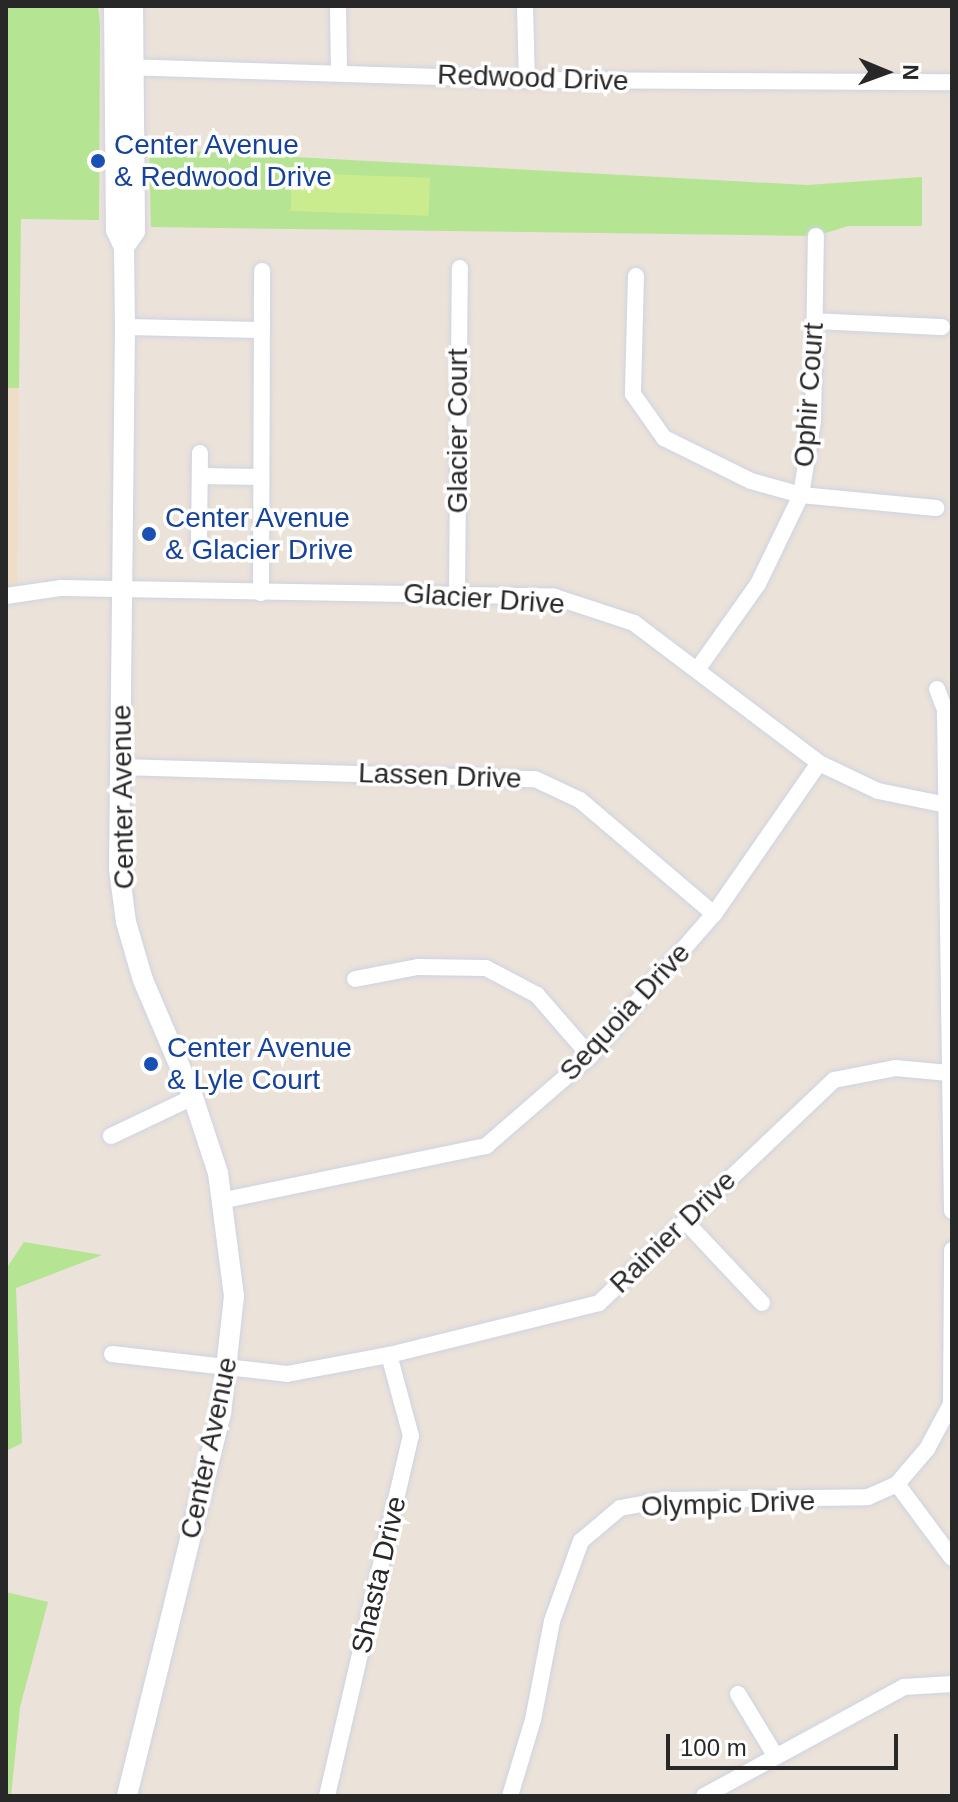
<!DOCTYPE html>
<style>
body{margin:0}
#map{position:relative;width:958px;height:1802px;overflow:hidden;background:#ebe2d9;font-family:Arial,sans-serif}
div>[style]{position:absolute}
[style*='--x']{left:calc(var(--x)*1px);top:calc(var(--y)*1px);width:calc(var(--w)*1px);rotate:calc(var(--a)*1deg)}
.education>*{inset:0;background:#eedec7}
.green>*{inset:0;background:#b5e493}
.pitch>*{inset:0;background:#cbec8e;transform-origin:0 0}
.roads{filter:drop-shadow(0 0 2px #ced3e2) drop-shadow(0 0 2px #ced3e2)}
.minor>*{height:16px;margin:-8px;padding:0 8px;transform-origin:8px;border-radius:8px;background:#fff}
.tertiary>*{height:20px;margin:-10px;padding:0 10px;transform-origin:10px;border-radius:10px;background:#fff}
.dots>*{width:22px;height:22px;translate:-50% -50%;box-sizing:border-box;border:4px solid #fff;border-radius:50%}
span{translate:-50% -50%;white-space:nowrap;text-align:center;line-height:1.15;-webkit-text-stroke:7px #fff;paint-order:stroke}
.street-label{font-size:28px;color:#282828}
.transit-label{font-size:28px;color:#164399}
.left{translate:0 -50%;text-align:left}
.frame{position:absolute;inset:0;border:8px solid #282828;pointer-events:none}
.north{position:absolute;left:846px;top:32px;width:80px;height:80px;-webkit-text-stroke:6px #fff;paint-order:stroke;rotate:91deg;font-size:22px;font-weight:700;line-height:32px;text-align:center;color:#282828}
.north::after{content:'';display:block;margin:auto;width:28px;height:36px;background:#282828;clip-path:polygon(50% 0,100% 100%,50% 72%,0 100%)}
.scale{position:absolute;left:666px;top:1734px;width:232px;height:36px;box-sizing:border-box;border:4px solid #282828;border-top:0;padding-left:10px;font-size:24px;line-height:28px;white-space:nowrap;color:#282828;-webkit-text-stroke:6px #fff;paint-order:stroke}
</style>
<div id="map">
<div class="education">
<i style="clip-path:polygon(6px 388px,19px 388px,17px 593px,6px 596px)"></i>
</div>
<div class="green">
<i style="clip-path:polygon(6px 6px,98px 6px,100px 25px,99px 220px,21px 219px,19px 388px,6px 388px)"></i>
<i style="clip-path:polygon(149px 149px,807px 185px,922px 177px,922px 226px,848px 226px,816px 236px,151px 227px)"></i>
<i style="clip-path:polygon(24px 1242px,102px 1255px,16px 1288px,22px 1443px,6px 1451px,6px 1269px)"></i>
<i style="clip-path:polygon(6px 1592px,48px 1602px,20px 1707px,11px 1796px,6px 1796px)"></i>
</div>
<div class="pitch">
<i style="left:292px;top:173px;width:138px;height:38px;rotate:2deg"></i>
</div>
<div class="roads">
<div class="minor">
<i style="--x:338;--y:6;--w:64;--a:89.1"></i>
<i style="--x:525;--y:6;--w:74;--a:88.5"></i>
<i style="--x:124;--y:67;--w:403;--a:1.8"></i>
<i style="--x:527;--y:80;--w:425;--a:0.3"></i>
<i style="--x:636;--y:276;--w:118;--a:91.5"></i>
<i style="--x:633;--y:394;--w:54;--a:54.8"></i>
<i style="--x:664;--y:438;--w:97;--a:26.3"></i>
<i style="--x:751;--y:481;--w:52;--a:15.6"></i>
<i style="--x:801;--y:495;--w:136;--a:5.5"></i>
<i style="--x:814;--y:321;--w:128;--a:2.7"></i>
<i style="--x:125;--y:327;--w:136;--a:1.3"></i>
<i style="--x:200;--y:476;--w:61;--a:0.9"></i>
<i style="--x:199;--y:545;--w:92;--a:-89.4"></i>
<i style="--x:261;--y:593;--w:322;--a:-89.8"></i>
<i style="--x:457;--y:594;--w:326;--a:-89.5"></i>
<i style="--x:6;--y:596;--w:56;--a:-8.3"></i>
<i style="--x:61;--y:588;--w:494;--a:1"></i>
<i style="--x:555;--y:597;--w:83;--a:18.2"></i>
<i style="--x:634;--y:623;--w:232;--a:37.1"></i>
<i style="--x:819;--y:763;--w:65;--a:25.4"></i>
<i style="--x:878;--y:791;--w:76;--a:11.5"></i>
<i style="--x:697;--y:670;--w:105;--a:-54.7"></i>
<i style="--x:758;--y:584;--w:99;--a:-64.2"></i>
<i style="--x:801;--y:495;--w:75;--a:-80.8"></i>
<i style="--x:813;--y:421;--w:185;--a:-89.1"></i>
<i style="--x:937;--y:689;--w:22;--a:69"></i>
<i style="--x:945;--y:710;--w:501;--a:89.2"></i>
<i style="--x:120;--y:767;--w:415;--a:1.7"></i>
<i style="--x:535;--y:779;--w:50;--a:25"></i>
<i style="--x:580;--y:800;--w:176;--a:40.4"></i>
<i style="--x:355;--y:979;--w:64;--a:-10.8"></i>
<i style="--x:418;--y:967;--w:68;--a:0.8"></i>
<i style="--x:486;--y:968;--w:58;--a:27.9"></i>
<i style="--x:537;--y:995;--w:81;--a:49"></i>
<i style="--x:111;--y:1136;--w:91;--a:-25.4"></i>
<i style="--x:225;--y:1200;--w:267;--a:-11.7"></i>
<i style="--x:486;--y:1146;--w:138;--a:-40.9"></i>
<i style="--x:590;--y:1056;--w:189;--a:-48.9"></i>
<i style="--x:714;--y:914;--w:184;--a:-55.2"></i>
<i style="--x:686;--y:1222;--w:111;--a:46.8"></i>
<i style="--x:112;--y:1354;--w:176;--a:6.5"></i>
<i style="--x:287;--y:1374;--w:104;--a:-10.6"></i>
<i style="--x:389;--y:1355;--w:216;--a:-13.9"></i>
<i style="--x:599;--y:1303;--w:324;--a:-43.5"></i>
<i style="--x:834;--y:1080;--w:62;--a:-11.1"></i>
<i style="--x:895;--y:1068;--w:54;--a:5.3"></i>
<i style="--x:897;--y:1484;--w:92;--a:53.4"></i>
<i style="--x:738;--y:1694;--w:71;--a:58.8"></i>
<i style="--x:327;--y:1796;--w:370;--a:-76.9"></i>
<i style="--x:411;--y:1436;--w:84;--a:-105.2"></i>
<i style="--x:510;--y:1796;--w:79;--a:-73.2"></i>
<i style="--x:533;--y:1720;--w:101;--a:-79.1"></i>
<i style="--x:552;--y:1621;--w:85;--a:-70.1"></i>
<i style="--x:581;--y:1541;--w:51;--a:-40.2"></i>
<i style="--x:620;--y:1508;--w:45;--a:-10.3"></i>
<i style="--x:664;--y:1500;--w:204;--a:-0.8"></i>
<i style="--x:868;--y:1497;--w:32;--a:-24"></i>
<i style="--x:897;--y:1484;--w:46;--a:-49.4"></i>
<i style="--x:927;--y:1449;--w:51;--a:-61.9"></i>
<i style="--x:951;--y:1404;--w:154;--a:-89.6"></i>
<i style="--x:704;--y:1796;--w:228;--a:-28.6"></i>
<i style="--x:904;--y:1687;--w:48;--a:-3.6"></i>
</div>
<div class="tertiary">
<i style="--x:114;--y:6;--w:224;--a:89.5"></i>
<i style="--x:116;--y:230;--w:19;--a:65"></i>
<i style="--x:124;--y:247;--w:80;--a:89.3"></i>
<i style="--x:125;--y:327;--w:542;--a:90.63"></i>
<i style="--x:119;--y:869;--w:53;--a:82.5"></i>
<i style="--x:126;--y:922;--w:60;--a:73.7"></i>
<i style="--x:143;--y:980;--w:127;--a:66.9"></i>
<i style="--x:193;--y:1097;--w:80;--a:71.8"></i>
<i style="--x:218;--y:1173;--w:124;--a:82.6"></i>
<i style="--x:234;--y:1296;--w:118;--a:96.3"></i>
<i style="--x:221;--y:1413;--w:394;--a:103.8"></i>
<i style="--x:124;--y:247;--w:19;--a:-55"></i>
<i style="--x:135;--y:231;--w:225;--a:-90.5"></i>
</div>
</div>
<div class="dots">
<i style="left:98px;top:161px;background:#1a4fb4"></i>
<i style="left:149px;top:534px;background:#1a4fb4"></i>
<i style="left:151px;top:1064px;background:#1a4fb4"></i>
</div>
<div class="street-label">
<span style="left:533px;top:78px;rotate:2deg">Redwood Drive</span>
<span style="left:809px;top:395px;rotate:-86deg">Ophir Court</span>
<span style="left:458px;top:431px;rotate:-90deg">Glacier Court</span>
<span style="left:484px;top:599px;rotate:4deg">Glacier Drive</span>
<span style="left:440px;top:776px;rotate:2deg">Lassen Drive</span>
<span style="left:123px;top:797px;rotate:-91deg">Center Avenue</span>
<span style="left:625px;top:1012px;rotate:-47deg">Sequoia Drive</span>
<span style="left:673px;top:1232px;rotate:-44deg">Rainier Drive</span>
<span style="left:209px;top:1448px;rotate:-78deg">Center Avenue</span>
<span style="left:728px;top:1504px;rotate:-2deg">Olympic Drive</span>
<span style="left:379px;top:1575px;rotate:-77deg">Shasta Drive</span>
</div>
<div class="transit-label">
<span class="left" style="left:114px;top:161px">Center Avenue<br>&amp; Redwood Drive</span>
<span class="left" style="left:165px;top:534px">Center Avenue<br>&amp; Glacier Drive</span>
<span class="left" style="left:167px;top:1064px">Center Avenue<br>&amp; Lyle Court</span>
</div>
<div class="frame"></div>
<div class="north">N</div>
<div class="scale">100 m</div>
</div>
